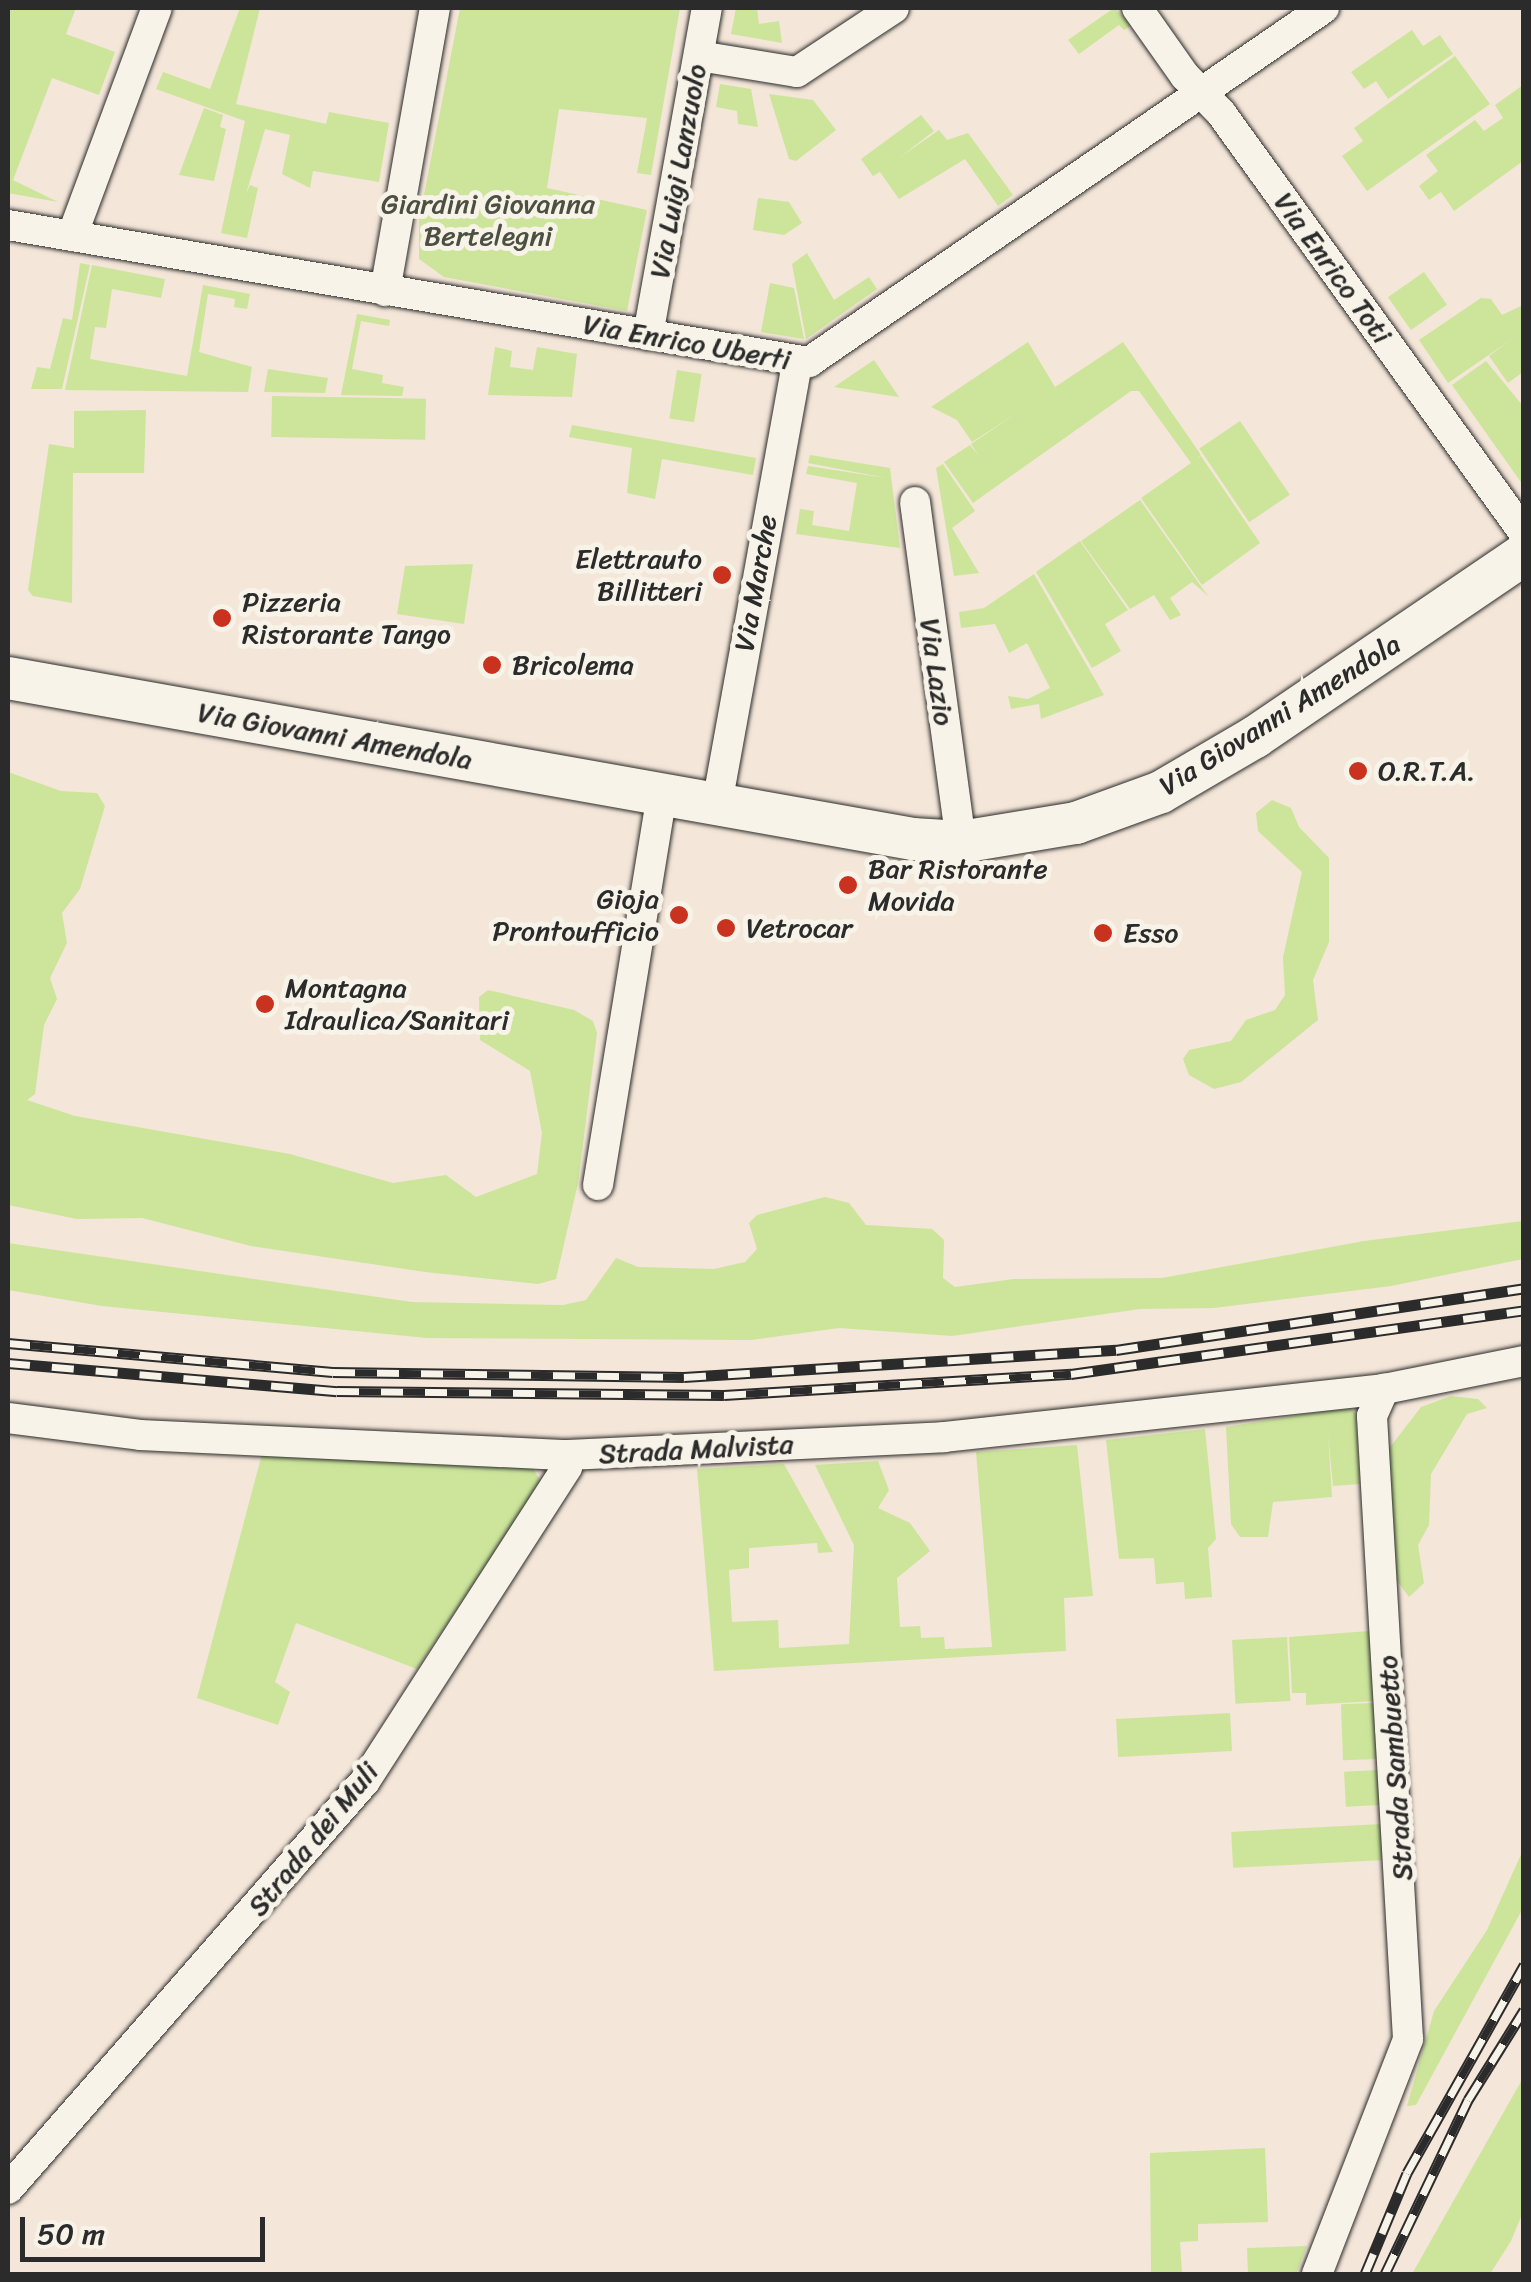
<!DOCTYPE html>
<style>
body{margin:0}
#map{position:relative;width:1531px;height:2282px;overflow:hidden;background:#f4e6d9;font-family:Sriracha,sans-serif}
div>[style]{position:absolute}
.green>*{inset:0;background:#cce59b;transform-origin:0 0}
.roads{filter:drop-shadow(0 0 2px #2b2b2b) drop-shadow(0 0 2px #2b2b2b)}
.street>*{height:30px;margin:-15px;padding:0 15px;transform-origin:15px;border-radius:15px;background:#f7f3e8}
.secondary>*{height:42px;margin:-21px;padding:0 21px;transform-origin:21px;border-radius:21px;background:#f7f3e8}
.rail>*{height:11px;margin-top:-5.5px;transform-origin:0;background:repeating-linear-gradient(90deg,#f7f3e8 0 22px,#2b2b2b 0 44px);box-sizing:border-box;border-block:2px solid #2b2b2b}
.dots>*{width:28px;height:28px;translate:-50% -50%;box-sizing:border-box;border:5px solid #f7f3e8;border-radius:50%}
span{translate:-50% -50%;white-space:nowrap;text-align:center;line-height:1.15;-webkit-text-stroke:10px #f7f3e8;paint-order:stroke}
.street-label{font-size:28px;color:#2b2b2b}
.park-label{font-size:28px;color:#4b5041}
.poi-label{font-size:28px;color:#2b2b2b}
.right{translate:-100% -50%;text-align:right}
.left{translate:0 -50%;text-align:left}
.frame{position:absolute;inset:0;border:10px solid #2b2b2b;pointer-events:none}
.scale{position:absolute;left:20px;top:2217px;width:245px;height:45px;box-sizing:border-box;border:5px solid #2b2b2b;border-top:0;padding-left:12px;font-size:30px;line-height:35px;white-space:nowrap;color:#2b2b2b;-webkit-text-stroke:8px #f7f3e8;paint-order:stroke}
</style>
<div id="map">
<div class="green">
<i style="clip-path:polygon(8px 8px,76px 8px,66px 34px,115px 52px,99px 95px,52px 78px,13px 180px,58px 202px,8px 193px)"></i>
<i style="clip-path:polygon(240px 8px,260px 8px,236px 104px,326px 124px,329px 112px,389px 123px,379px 182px,313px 171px,310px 188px,282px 174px,290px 135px,265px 129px,246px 194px,250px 185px,258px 188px,247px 238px,221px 233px,245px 121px,156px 89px,163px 72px,210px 89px)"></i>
<i style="clip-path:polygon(460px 8px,680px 8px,651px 175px,637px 173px,647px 118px,559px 109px,547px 188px,647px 210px,627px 311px,444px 277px,419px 259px,419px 221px)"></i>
<i style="clip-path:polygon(736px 8px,757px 8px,759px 24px,779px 21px,782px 43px,731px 34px)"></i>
<i style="clip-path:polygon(1114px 8px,1132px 25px,1124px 30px,1119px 25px,1079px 54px,1068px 40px)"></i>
<i style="clip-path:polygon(1412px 30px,1423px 46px,1440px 35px,1453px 54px,1388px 99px,1376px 81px,1364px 89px,1351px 72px)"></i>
<i style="clip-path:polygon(1455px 56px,1490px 104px,1367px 191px,1342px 156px,1363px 141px,1354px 128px)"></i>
<i style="clip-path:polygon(720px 84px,751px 89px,758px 127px,738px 124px,737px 111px,716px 107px)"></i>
<i style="clip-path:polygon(1523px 85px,1523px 161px,1454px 211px,1441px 192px,1429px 200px,1419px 186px,1438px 171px,1426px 155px,1475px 120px,1484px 131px,1503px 118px,1495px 105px)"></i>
<i style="clip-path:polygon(769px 94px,813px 100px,836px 130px,796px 161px,789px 159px)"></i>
<i style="clip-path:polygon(204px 108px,223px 115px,220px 127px,226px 129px,214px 181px,179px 175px)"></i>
<i style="clip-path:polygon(921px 115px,934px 131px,899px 158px,939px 130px,947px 140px,968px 133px,1013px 195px,998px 206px,965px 159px,899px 199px,880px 172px,873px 176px,861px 159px)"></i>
<i style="clip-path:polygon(758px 198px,789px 202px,802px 223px,784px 235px,753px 230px)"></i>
<i style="clip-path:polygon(807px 253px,834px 300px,869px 277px,877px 289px,806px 339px,792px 264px)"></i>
<i style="clip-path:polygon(80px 263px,90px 265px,62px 389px,31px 389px,37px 367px,50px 369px,63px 318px,72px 320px)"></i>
<i style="clip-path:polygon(92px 265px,165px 279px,161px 298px,112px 289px,106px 328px,95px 327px,90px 359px,187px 376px,203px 285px,250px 294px,247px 309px,234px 307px,235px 299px,208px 294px,199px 352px,252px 367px,248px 392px,65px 390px)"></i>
<i style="left:1424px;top:272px;width:40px;height:44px;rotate:55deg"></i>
<i style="clip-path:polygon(770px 283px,794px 288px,804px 339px,761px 332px)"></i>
<i style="clip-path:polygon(1481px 298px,1491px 299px,1502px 315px,1523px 305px,1523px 372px,1508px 383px,1489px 356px,1512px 339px,1448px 383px,1419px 340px)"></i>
<i style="clip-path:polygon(357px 314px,390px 320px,389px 326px,361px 321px,352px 369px,383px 375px,382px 383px,404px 387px,402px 396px,341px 395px)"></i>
<i style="clip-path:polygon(1028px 342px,1055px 387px,1123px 342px,1201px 455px,1196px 459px,1201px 456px,1260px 543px,1202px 585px,1141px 498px,1191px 463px,1139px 391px,1131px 391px,973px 503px,944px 462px,970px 445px,979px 456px,971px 444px,1020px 411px,972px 442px,957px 420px,931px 407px)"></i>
<i style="clip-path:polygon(495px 347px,512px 351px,510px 367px,533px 370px,537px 347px,577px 354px,572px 397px,488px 395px)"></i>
<i style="clip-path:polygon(874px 360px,899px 397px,834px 387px)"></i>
<i style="clip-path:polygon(1486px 361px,1523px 406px,1523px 485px,1452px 385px)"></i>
<i style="clip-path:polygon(268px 369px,328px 378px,325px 393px,264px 392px)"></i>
<i style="left:677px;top:370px;width:25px;height:49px;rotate:9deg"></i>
<i style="left:272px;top:396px;width:154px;height:41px;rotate:1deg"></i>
<i style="clip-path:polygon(146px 410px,144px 473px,73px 473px,72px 603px,33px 596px,28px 590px,49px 444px,74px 448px,74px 411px)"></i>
<i style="left:1240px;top:421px;width:89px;height:49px;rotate:56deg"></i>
<i style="clip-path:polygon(572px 425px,756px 458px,753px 475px,662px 459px,655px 499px,627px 493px,632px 448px,569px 437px)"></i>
<i style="clip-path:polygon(810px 455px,890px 468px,900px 548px,796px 534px,800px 509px,814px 511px,812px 525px,849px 531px,857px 483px,806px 474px,808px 466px,886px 478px,808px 463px)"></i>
<i style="clip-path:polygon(943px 464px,975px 511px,952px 528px,979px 573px,954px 576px,936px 468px)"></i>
<i style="clip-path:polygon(1140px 500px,1208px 596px,1192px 582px,1170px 598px,1181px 615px,1170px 620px,1154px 595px,1130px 609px,1081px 541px)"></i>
<i style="clip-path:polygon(1080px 541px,1128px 610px,1105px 624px,1121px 651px,1092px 668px,1036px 572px)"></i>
<i style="clip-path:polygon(473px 564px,464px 624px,397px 614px,405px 566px)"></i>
<i style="clip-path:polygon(1034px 574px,1104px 695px,1041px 719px,1039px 704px,1011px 709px,1008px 696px,1028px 699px,1050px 688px,1027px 643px,1009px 653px,995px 624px,961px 628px,959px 612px,984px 608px)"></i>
<i style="clip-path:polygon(8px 772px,61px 791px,97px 793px,105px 806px,80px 889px,62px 913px,67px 943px,50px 978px,57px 999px,44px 1025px,35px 1094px,27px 1100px,75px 1116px,290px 1154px,393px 1183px,446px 1175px,476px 1197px,537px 1174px,542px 1133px,530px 1071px,480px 1040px,479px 997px,488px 990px,574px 1010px,593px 1021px,597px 1033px,578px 1183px,556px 1279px,538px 1284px,425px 1272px,251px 1246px,142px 1218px,77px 1219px,8px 1205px)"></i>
<i style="clip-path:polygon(1272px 800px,1291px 808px,1299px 827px,1329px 858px,1329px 942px,1313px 980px,1318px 1020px,1241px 1082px,1214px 1089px,1189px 1075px,1183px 1059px,1189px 1050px,1231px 1041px,1246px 1020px,1275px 1010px,1285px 995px,1283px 957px,1302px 872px,1258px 831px,1256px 813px)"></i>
<i style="clip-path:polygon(825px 1197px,849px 1203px,866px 1225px,932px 1229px,944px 1240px,943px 1278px,955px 1287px,1014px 1279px,1162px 1278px,1364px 1241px,1523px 1221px,1523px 1259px,1391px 1286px,1214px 1308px,1140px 1309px,952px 1336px,839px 1328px,751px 1340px,427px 1338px,102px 1306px,8px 1290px,8px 1243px,412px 1302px,563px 1305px,586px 1300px,616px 1258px,638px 1267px,714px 1269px,745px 1262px,757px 1249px,749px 1223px,757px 1215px)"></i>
<i style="clip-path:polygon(1451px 1396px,1478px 1399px,1487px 1408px,1467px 1414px,1431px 1474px,1429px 1525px,1418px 1545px,1424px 1583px,1409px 1597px,1395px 1578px,1384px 1455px,1421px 1407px)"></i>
<i style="clip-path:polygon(1350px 1407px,1356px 1414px,1360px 1484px,1333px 1486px,1328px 1434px,1332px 1497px,1273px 1502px,1268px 1537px,1240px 1537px,1231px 1524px,1226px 1427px)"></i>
<i style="clip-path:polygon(1205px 1429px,1216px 1539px,1208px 1548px,1212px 1597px,1185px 1599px,1184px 1582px,1156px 1584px,1154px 1558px,1119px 1559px,1106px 1440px)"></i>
<i style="clip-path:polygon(1077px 1445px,1093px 1596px,1064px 1598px,1066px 1651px,714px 1671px,697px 1469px,784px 1464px,833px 1552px,818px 1553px,817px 1543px,749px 1548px,749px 1568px,729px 1570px,732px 1622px,778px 1620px,779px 1648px,849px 1644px,854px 1545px,815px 1465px,878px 1461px,889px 1490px,878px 1508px,910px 1523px,930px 1551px,897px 1578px,900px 1627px,920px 1626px,921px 1638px,944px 1637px,945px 1649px,992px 1647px,976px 1452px)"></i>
<i style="clip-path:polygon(262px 1454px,531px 1465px,541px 1482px,417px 1669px,296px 1623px,275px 1682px,290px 1692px,278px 1725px,197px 1698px)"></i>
<i style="clip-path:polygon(1369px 1631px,1375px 1701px,1306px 1705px,1306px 1693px,1292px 1693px,1289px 1637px)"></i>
<i style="left:1287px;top:1637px;width:64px;height:55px;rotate:87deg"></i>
<i style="left:1375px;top:1703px;width:56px;height:34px;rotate:88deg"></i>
<i style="left:1230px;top:1713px;width:38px;height:114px;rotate:87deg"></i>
<i style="left:1378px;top:1770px;width:35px;height:34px;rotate:87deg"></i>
<i style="left:1382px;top:1824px;width:36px;height:151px;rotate:87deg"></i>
<i style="clip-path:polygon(1523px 1850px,1523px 1908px,1416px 2105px,1407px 2106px,1434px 2011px,1487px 1930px)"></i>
<i style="clip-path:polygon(1523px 2078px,1523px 2212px,1511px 2241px,1490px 2274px,1412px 2274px)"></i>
<i style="clip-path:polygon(1265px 2148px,1268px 2222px,1198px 2224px,1198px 2241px,1180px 2242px,1182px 2274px,1151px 2274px,1150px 2153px)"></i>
<i style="clip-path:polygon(1307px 2246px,1296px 2274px,1248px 2274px,1247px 2248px)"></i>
</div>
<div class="roads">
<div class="street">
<i style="left:1137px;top:8px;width:83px;rotate:54.8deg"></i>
<i style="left:1185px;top:76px;width:52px;rotate:45.8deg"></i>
<i style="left:1221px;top:113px;width:518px;rotate:54.19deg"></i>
<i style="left:699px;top:56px;width:99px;rotate:9.3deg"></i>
<i style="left:797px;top:72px;width:116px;rotate:-33.4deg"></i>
<i style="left:8px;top:225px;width:813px;rotate:9.71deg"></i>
<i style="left:809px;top:362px;width:625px;rotate:-34.5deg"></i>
<i style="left:72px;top:236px;width:243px;rotate:-69.6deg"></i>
<i style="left:385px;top:291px;width:287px;rotate:-80deg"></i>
<i style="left:648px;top:335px;width:332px;rotate:-79.8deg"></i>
<i style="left:915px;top:502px;width:343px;rotate:82.3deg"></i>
<i style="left:717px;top:804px;width:449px;rotate:-79.7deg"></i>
<i style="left:598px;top:1185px;width:396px;rotate:-80.7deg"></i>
<i style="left:8px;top:1418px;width:133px;rotate:7.3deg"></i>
<i style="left:140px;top:1435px;width:428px;rotate:2.7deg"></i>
<i style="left:568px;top:1455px;width:376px;rotate:-2.7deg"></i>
<i style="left:944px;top:1437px;width:443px;rotate:-6.2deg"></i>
<i style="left:8px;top:2189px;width:542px;rotate:-48.81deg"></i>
<i style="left:365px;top:1781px;width:373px;rotate:-57.2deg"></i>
<i style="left:567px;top:1467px;width:12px;rotate:-85deg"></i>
<i style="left:1317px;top:2274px;width:252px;rotate:-68.8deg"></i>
<i style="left:1408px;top:2039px;width:624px;rotate:-93.31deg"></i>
<i style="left:1372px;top:1416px;width:30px;rotate:-66deg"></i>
<i style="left:1384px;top:1389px;width:143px;rotate:-11.3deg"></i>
</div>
<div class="secondary">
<i style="left:8px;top:678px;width:919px;rotate:10.09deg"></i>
<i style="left:913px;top:839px;width:48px;rotate:3.6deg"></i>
<i style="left:961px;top:842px;width:117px;rotate:-9.4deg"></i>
<i style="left:1076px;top:823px;width:90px;rotate:-20deg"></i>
<i style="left:1161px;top:792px;width:109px;rotate:-30.3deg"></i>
<i style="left:1255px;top:737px;width:325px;rotate:-34.2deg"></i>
</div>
</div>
<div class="rail">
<i style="left:8px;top:1343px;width:326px;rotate:5.1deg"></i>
<i style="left:333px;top:1372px;width:351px;rotate:0.8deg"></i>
<i style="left:684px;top:1377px;width:433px;rotate:-3.6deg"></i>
<i style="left:1116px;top:1350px;width:413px;rotate:-8.6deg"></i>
<i style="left:8px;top:1363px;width:330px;rotate:4.9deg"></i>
<i style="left:337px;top:1391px;width:387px;rotate:0.6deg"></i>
<i style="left:724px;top:1395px;width:348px;rotate:-3.5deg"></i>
<i style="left:1071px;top:1374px;width:457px;rotate:-8deg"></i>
<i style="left:1365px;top:2274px;width:109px;rotate:-67.4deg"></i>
<i style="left:1407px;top:2173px;width:239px;rotate:-60.6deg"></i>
<i style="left:1385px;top:2274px;width:193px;rotate:-64.5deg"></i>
<i style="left:1468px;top:2100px;width:106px;rotate:-58.1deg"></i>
</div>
<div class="dots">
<i style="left:722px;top:575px;background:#c8321e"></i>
<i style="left:222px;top:618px;background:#c8321e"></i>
<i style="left:492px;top:665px;background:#c8321e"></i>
<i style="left:1358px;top:771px;background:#c8321e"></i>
<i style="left:848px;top:885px;background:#c8321e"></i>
<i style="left:679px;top:915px;background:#c8321e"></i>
<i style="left:726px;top:928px;background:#c8321e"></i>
<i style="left:1103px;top:933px;background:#c8321e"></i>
<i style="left:265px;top:1004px;background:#c8321e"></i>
</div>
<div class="street-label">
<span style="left:678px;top:171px;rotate:-80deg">Via Luigi Lanzuolo</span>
<span style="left:1333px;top:268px;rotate:54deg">Via Enrico Toti</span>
<span style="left:687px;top:342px;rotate:10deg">Via Enrico Uberti</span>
<span style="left:756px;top:583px;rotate:-80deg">Via Marche</span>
<span style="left:937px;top:672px;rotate:82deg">Via Lazio</span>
<span style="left:1280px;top:715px;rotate:-32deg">Via Giovanni Amendola</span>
<span style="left:335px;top:736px;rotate:10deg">Via Giovanni Amendola</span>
<span style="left:696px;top:1449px;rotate:-3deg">Strada Malvista</span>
<span style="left:1395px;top:1768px;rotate:-94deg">Strada Sambuetto</span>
<span style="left:313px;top:1839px;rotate:-51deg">Strada dei Muli</span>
</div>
<div class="park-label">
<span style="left:488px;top:220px">Giardini Giovanna<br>Bertelegni</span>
</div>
<div class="poi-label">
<span class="right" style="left:702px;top:575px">Elettrauto<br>Billitteri</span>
<span class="left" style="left:242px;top:618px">Pizzeria<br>Ristorante Tango</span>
<span class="left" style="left:512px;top:665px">Bricolema</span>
<span class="left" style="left:1378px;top:771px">O.R.T.A.</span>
<span class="left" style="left:868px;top:885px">Bar Ristorante<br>Movida</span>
<span class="right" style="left:659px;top:915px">Gioja<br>Prontoufficio</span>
<span class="left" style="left:746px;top:928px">Vetrocar</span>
<span class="left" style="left:1123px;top:933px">Esso</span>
<span class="left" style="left:285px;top:1004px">Montagna<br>Idraulica/Sanitari</span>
</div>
<div class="frame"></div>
<div class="scale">50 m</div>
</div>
